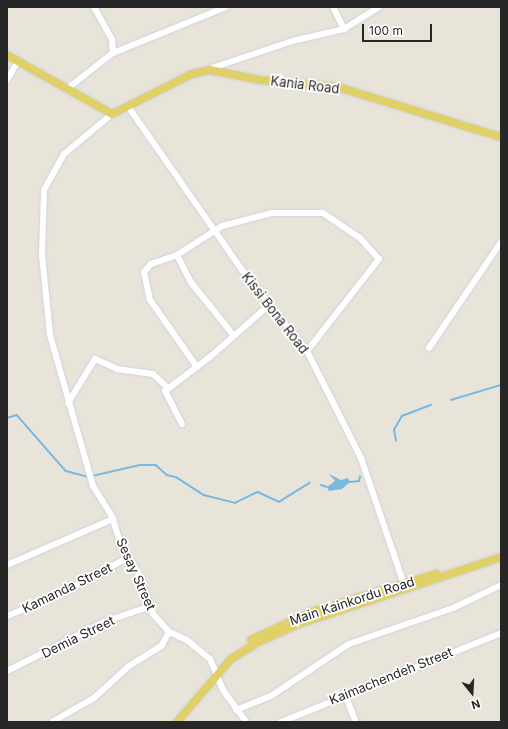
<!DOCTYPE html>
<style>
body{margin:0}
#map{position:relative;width:508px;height:729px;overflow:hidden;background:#e8e4da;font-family:Inter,sans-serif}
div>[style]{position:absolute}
.water>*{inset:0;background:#78b9df}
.stream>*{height:1.5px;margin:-0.75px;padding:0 0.75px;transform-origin:0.75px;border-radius:0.75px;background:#78b9df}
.roads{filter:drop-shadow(0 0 1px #d0d1df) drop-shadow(0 0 1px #d0d1df)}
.minor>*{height:6px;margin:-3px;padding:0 3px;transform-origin:3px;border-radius:3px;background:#fff}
.major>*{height:8px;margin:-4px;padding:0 4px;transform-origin:4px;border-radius:4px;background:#dfd068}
span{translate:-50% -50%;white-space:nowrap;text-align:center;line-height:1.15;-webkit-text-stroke:3.5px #fff;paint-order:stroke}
.street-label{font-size:13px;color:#272727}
.frame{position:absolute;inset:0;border:8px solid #272727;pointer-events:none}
.north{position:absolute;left:452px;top:673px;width:40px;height:40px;-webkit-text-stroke:3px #fff;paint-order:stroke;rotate:162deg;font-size:11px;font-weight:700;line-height:16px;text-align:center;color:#272727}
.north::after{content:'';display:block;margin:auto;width:14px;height:18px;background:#272727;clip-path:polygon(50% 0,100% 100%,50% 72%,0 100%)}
.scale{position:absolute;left:362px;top:24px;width:70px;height:18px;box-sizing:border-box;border:2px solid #272727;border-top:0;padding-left:5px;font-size:12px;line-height:14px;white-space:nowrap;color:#272727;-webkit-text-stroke:3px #fff;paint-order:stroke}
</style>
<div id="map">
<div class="water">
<i style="clip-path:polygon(329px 474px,341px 480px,348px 478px,350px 482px,342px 489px,329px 491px,327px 487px,335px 481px)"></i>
</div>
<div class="stream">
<i style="left:451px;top:400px;width:52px;rotate:-16.7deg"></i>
<i style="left:7px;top:418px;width:10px;rotate:-17deg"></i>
<i style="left:17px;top:415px;width:74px;rotate:48.8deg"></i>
<i style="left:66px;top:471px;width:24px;rotate:15deg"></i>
<i style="left:396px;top:441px;width:11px;rotate:-100deg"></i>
<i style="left:394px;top:430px;width:16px;rotate:-60deg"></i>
<i style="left:402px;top:416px;width:31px;rotate:-21deg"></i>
<i style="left:92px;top:476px;width:49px;rotate:-12.9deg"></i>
<i style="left:140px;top:465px;width:16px"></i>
<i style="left:156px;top:465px;width:15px;rotate:42deg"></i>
<i style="left:167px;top:475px;width:9px;rotate:13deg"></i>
<i style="left:176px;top:477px;width:33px;rotate:33deg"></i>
<i style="left:204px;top:495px;width:32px;rotate:14deg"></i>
<i style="left:235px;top:503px;width:25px;rotate:-26deg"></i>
<i style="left:258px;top:492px;width:23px;rotate:25deg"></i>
<i style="left:279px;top:502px;width:36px;rotate:-32deg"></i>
<i style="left:350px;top:482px;width:9px;rotate:-6deg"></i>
<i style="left:359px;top:481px;width:4px;rotate:-76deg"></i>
<i style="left:321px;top:485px;width:6px;rotate:18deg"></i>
</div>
<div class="roads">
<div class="minor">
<i style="left:94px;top:7px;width:37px;rotate:61deg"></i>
<i style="left:112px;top:39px;width:14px;rotate:86deg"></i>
<i style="left:333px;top:7px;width:25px;rotate:63deg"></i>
<i style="left:206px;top:70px;width:91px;rotate:-18.6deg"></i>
<i style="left:292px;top:41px;width:53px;rotate:-13deg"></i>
<i style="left:344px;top:29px;width:41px;rotate:-32.2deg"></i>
<i style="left:7px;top:80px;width:20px;rotate:-60deg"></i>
<i style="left:68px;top:88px;width:57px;rotate:-37.9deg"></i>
<i style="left:113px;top:53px;width:122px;rotate:-22.2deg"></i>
<i style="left:127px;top:105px;width:201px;rotate:55.1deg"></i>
<i style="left:242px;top:270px;width:104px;rotate:51.3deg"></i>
<i style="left:307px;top:351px;width:120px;rotate:63.2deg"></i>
<i style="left:361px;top:458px;width:133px;rotate:71.2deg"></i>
<i style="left:112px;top:114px;width:62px;rotate:140.2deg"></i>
<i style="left:64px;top:154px;width:41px;rotate:119.1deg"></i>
<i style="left:44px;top:190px;width:65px;rotate:91.8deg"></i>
<i style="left:42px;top:255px;width:80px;rotate:84.3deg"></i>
<i style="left:50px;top:335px;width:157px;rotate:74.1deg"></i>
<i style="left:93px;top:486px;width:36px;rotate:58deg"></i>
<i style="left:112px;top:517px;width:29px;rotate:72deg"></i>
<i style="left:121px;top:545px;width:32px;rotate:58deg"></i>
<i style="left:138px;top:572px;width:45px;rotate:70.3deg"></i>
<i style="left:153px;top:614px;width:24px;rotate:48deg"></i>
<i style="left:169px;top:632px;width:20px;rotate:24deg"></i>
<i style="left:187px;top:640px;width:30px;rotate:40deg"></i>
<i style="left:210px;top:659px;width:34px;rotate:67deg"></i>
<i style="left:223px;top:690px;width:39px;rotate:54deg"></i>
<i style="left:177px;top:255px;width:29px;rotate:63deg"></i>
<i style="left:190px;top:281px;width:70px;rotate:51.3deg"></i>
<i style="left:429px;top:348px;width:128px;rotate:-55.8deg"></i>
<i style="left:197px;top:367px;width:82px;rotate:-125deg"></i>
<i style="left:150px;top:300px;width:29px;rotate:-102deg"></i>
<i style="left:144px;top:272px;width:11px;rotate:-49deg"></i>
<i style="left:151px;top:264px;width:28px;rotate:-19deg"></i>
<i style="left:177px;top:255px;width:54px;rotate:-32.8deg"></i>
<i style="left:222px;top:226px;width:52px;rotate:-14.6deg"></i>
<i style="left:272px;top:213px;width:51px"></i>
<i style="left:323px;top:213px;width:45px;rotate:34deg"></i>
<i style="left:360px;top:238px;width:28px;rotate:48deg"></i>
<i style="left:379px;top:259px;width:117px;rotate:128deg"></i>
<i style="left:68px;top:403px;width:52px;rotate:-58.5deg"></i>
<i style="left:95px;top:359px;width:24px;rotate:24deg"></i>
<i style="left:117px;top:369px;width:36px;rotate:8deg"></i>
<i style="left:153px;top:374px;width:21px;rotate:43deg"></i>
<i style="left:182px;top:424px;width:37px;rotate:-117deg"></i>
<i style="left:165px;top:391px;width:58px;rotate:-37.3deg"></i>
<i style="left:211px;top:356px;width:77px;rotate:-41.3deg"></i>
<i style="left:7px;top:565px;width:116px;rotate:-23.5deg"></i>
<i style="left:7px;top:616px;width:61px;rotate:-22.3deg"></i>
<i style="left:63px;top:593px;width:73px;rotate:-28.7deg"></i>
<i style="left:7px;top:671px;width:109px;rotate:-26.8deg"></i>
<i style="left:104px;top:622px;width:50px;rotate:-18.8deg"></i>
<i style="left:345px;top:694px;width:30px;rotate:69deg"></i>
<i style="left:236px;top:710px;width:38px;rotate:-22deg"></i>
<i style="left:271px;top:696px;width:94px;rotate:-33.7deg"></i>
<i style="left:349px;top:644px;width:110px;rotate:-19.1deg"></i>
<i style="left:453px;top:608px;width:53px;rotate:-25.6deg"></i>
<i style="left:52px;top:722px;width:48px;rotate:-29.7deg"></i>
<i style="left:94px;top:698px;width:47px;rotate:-42.4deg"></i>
<i style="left:129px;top:666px;width:39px;rotate:-32deg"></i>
<i style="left:162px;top:645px;width:15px;rotate:-62deg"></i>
<i style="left:281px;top:722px;width:237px;rotate:-22deg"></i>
</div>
<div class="major">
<i style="left:7px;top:55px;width:120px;rotate:29.3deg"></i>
<i style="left:112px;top:114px;width:89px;rotate:-26.6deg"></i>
<i style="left:192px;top:74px;width:18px;rotate:-13deg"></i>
<i style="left:210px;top:70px;width:51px;rotate:11.3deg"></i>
<i style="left:260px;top:80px;width:78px;rotate:5.1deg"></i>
<i style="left:338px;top:87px;width:170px;rotate:17.1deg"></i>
<i style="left:251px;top:640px;width:66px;rotate:-25deg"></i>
<i style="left:311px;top:612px;width:131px;rotate:-16.9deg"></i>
<i style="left:177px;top:722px;width:83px;rotate:-49.4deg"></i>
<i style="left:231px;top:659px;width:32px;rotate:-32deg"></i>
<i style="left:258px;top:642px;width:45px;rotate:-23.7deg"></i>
<i style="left:299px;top:624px;width:213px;rotate:-18.3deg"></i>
</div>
</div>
<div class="street-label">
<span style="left:305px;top:85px;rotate:7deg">Kania Road</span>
<span style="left:275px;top:313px;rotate:52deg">Kissi Bona Road</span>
<span style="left:136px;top:574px;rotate:66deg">Sesay Street</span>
<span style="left:67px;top:588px;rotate:-26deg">Kamanda Street</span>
<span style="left:352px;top:601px;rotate:-18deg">Main Kainkordu Road</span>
<span style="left:78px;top:637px;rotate:-26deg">Demia Street</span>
<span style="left:391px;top:676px;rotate:-22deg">Kaimachendeh Street</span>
</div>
<div class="frame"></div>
<div class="north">N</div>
<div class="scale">100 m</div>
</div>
